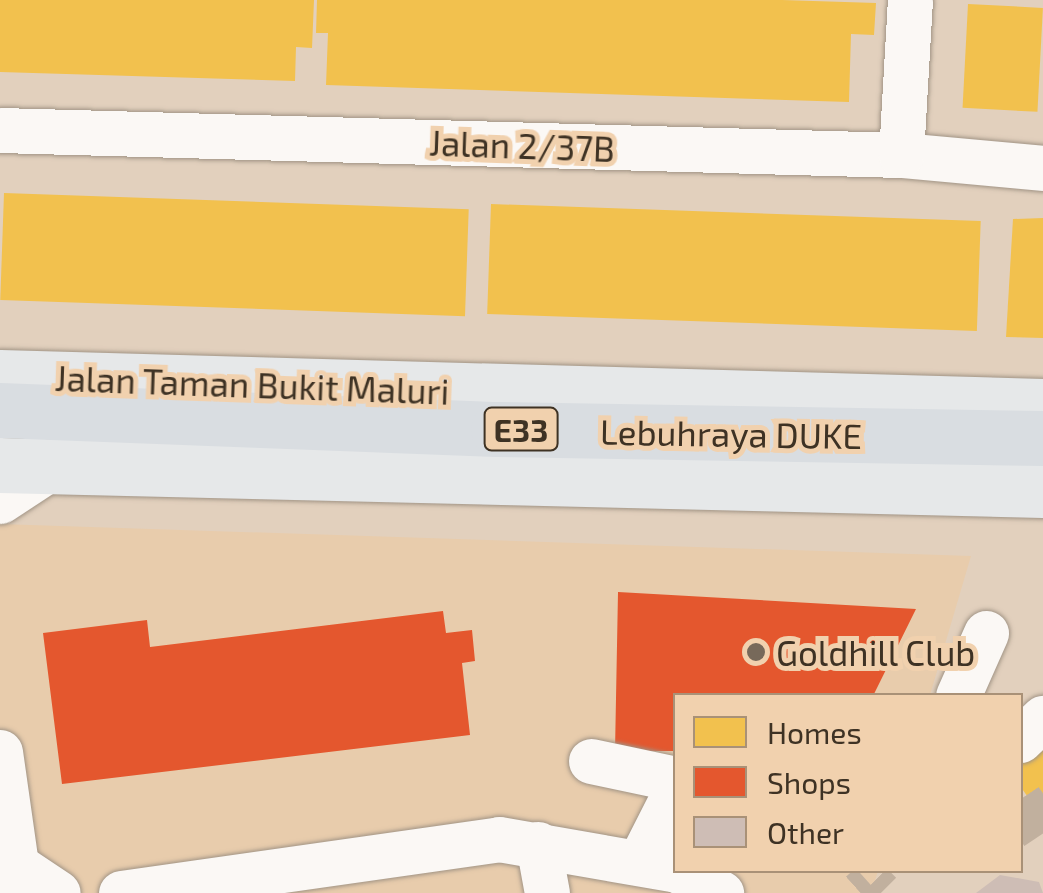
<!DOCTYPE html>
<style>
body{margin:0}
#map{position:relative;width:1043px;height:893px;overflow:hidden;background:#e2d0bd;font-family:"Exo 2",sans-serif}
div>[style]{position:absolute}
.built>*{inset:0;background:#e8ccac}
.homes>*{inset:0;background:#f2c14e;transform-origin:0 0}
.shops>*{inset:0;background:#e4572e}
.building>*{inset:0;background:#cebdb5}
.minor-tunnel>*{height:45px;margin-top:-22.5px;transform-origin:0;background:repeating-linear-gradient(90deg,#c1b09e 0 45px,transparent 0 67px)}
.roads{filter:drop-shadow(0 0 2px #a19485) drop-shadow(0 0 2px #a19485)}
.minor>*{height:45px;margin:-22.5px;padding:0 22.5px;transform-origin:22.5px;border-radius:22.5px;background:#fbf8f5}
.major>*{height:55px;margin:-27.5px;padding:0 27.5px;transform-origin:27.5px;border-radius:27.5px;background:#e6e8e9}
.highway>*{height:55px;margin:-27.5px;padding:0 27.5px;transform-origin:27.5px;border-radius:27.5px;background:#d9dde1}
.dots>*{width:28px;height:28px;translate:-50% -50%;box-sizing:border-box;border:5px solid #f1d1ae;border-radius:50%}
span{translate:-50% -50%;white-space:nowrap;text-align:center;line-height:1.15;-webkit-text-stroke:10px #f1d1ae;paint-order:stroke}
.shield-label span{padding:2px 8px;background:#f1d1ae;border:2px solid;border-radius:8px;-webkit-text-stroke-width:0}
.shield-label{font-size:32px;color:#3e3224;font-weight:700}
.street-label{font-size:35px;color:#3e3224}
.poi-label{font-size:35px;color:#3e3224}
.left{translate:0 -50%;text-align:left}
.legend{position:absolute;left:673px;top:693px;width:350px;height:180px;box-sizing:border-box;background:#f1d1ae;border:2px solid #a99177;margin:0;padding:12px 18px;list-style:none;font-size:30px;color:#3e3224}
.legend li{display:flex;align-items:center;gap:20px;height:50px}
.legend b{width:50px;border:2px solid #a99177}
</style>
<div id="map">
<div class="built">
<i style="clip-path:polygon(0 524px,971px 556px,930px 695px,676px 696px,676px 870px,878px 871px,871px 893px,0 893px)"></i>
</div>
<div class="homes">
<i style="clip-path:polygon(0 0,314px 0,312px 48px,296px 47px,295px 81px,0 72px)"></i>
<i style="clip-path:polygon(317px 0,782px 0,876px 3px,874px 35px,851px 34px,849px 102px,326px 85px,328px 33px,316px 33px)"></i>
<i style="left:968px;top:4px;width:75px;height:104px;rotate:3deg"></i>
<i style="left:4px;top:193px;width:465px;height:107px;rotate:2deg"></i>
<i style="left:491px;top:204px;width:490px;height:110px;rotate:2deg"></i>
<i style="clip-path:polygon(1043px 218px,1043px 338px,1006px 337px,1013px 219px)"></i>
<i style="clip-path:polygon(1043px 721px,1043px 818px,1020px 786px,1020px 743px)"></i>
</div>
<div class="shops">
<i style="clip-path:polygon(618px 592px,916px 609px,873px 696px,676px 696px,676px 751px,615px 751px)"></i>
<i style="clip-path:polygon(443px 611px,446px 633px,472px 630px,475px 661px,462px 663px,470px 735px,62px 784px,43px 633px,147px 620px,150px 647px)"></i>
</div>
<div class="building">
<i style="clip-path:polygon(1000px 875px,1039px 882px,1043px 893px,976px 893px)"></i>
</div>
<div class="minor-tunnel">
<i style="left:1020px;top:799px;width:41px;rotate:55.9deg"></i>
<i style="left:861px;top:893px;width:13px;rotate:-42deg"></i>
<i style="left:871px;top:884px;width:13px;rotate:45deg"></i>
</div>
<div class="roads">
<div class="minor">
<i style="left:0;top:130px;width:901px;rotate:1.59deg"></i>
<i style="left:901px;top:155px;width:143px;rotate:5.2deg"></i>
<i style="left:901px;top:155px;width:155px;rotate:-86.7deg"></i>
<i style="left:0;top:501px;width:66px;rotate:-33.2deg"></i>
<i style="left:958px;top:696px;width:69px;rotate:-66deg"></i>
<i style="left:1020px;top:740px;width:32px;rotate:-44deg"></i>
<i style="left:0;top:752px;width:142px;rotate:81.9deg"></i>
<i style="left:591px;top:761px;width:87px;rotate:12deg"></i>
<i style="left:538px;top:844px;width:50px;rotate:79.6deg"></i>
<i style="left:640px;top:861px;width:80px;rotate:-63.1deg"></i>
<i style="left:16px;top:865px;width:50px;rotate:33.7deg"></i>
<i style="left:677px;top:870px;width:50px;rotate:27.6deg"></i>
<i style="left:121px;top:893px;width:382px;rotate:-8.1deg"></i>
<i style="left:499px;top:839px;width:180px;rotate:9.9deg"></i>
</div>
<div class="major">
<i style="left:0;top:377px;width:1043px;rotate:1.59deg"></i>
<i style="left:0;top:465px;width:1043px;rotate:1.37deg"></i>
</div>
<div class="highway">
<i style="left:0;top:410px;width:498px;rotate:2.2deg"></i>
<i style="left:498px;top:429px;width:545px;rotate:0.95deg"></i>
</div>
</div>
<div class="dots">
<i style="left:756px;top:652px;background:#77695a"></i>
</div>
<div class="shield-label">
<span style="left:521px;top:429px">E33</span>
</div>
<div class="street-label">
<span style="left:522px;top:145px;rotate:2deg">Jalan 2/37B</span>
<span style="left:252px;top:384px;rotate:2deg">Jalan Taman Bukit Maluri</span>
<span style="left:731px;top:433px;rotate:1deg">Lebuhraya DUKE</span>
</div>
<div class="poi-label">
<span class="left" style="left:776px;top:652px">Goldhill Club</span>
</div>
<ul class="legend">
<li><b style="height:28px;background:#f2c14e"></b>Homes</li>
<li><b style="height:28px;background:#e4572e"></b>Shops</li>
<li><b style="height:28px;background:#cebdb5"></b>Other</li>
</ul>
</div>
